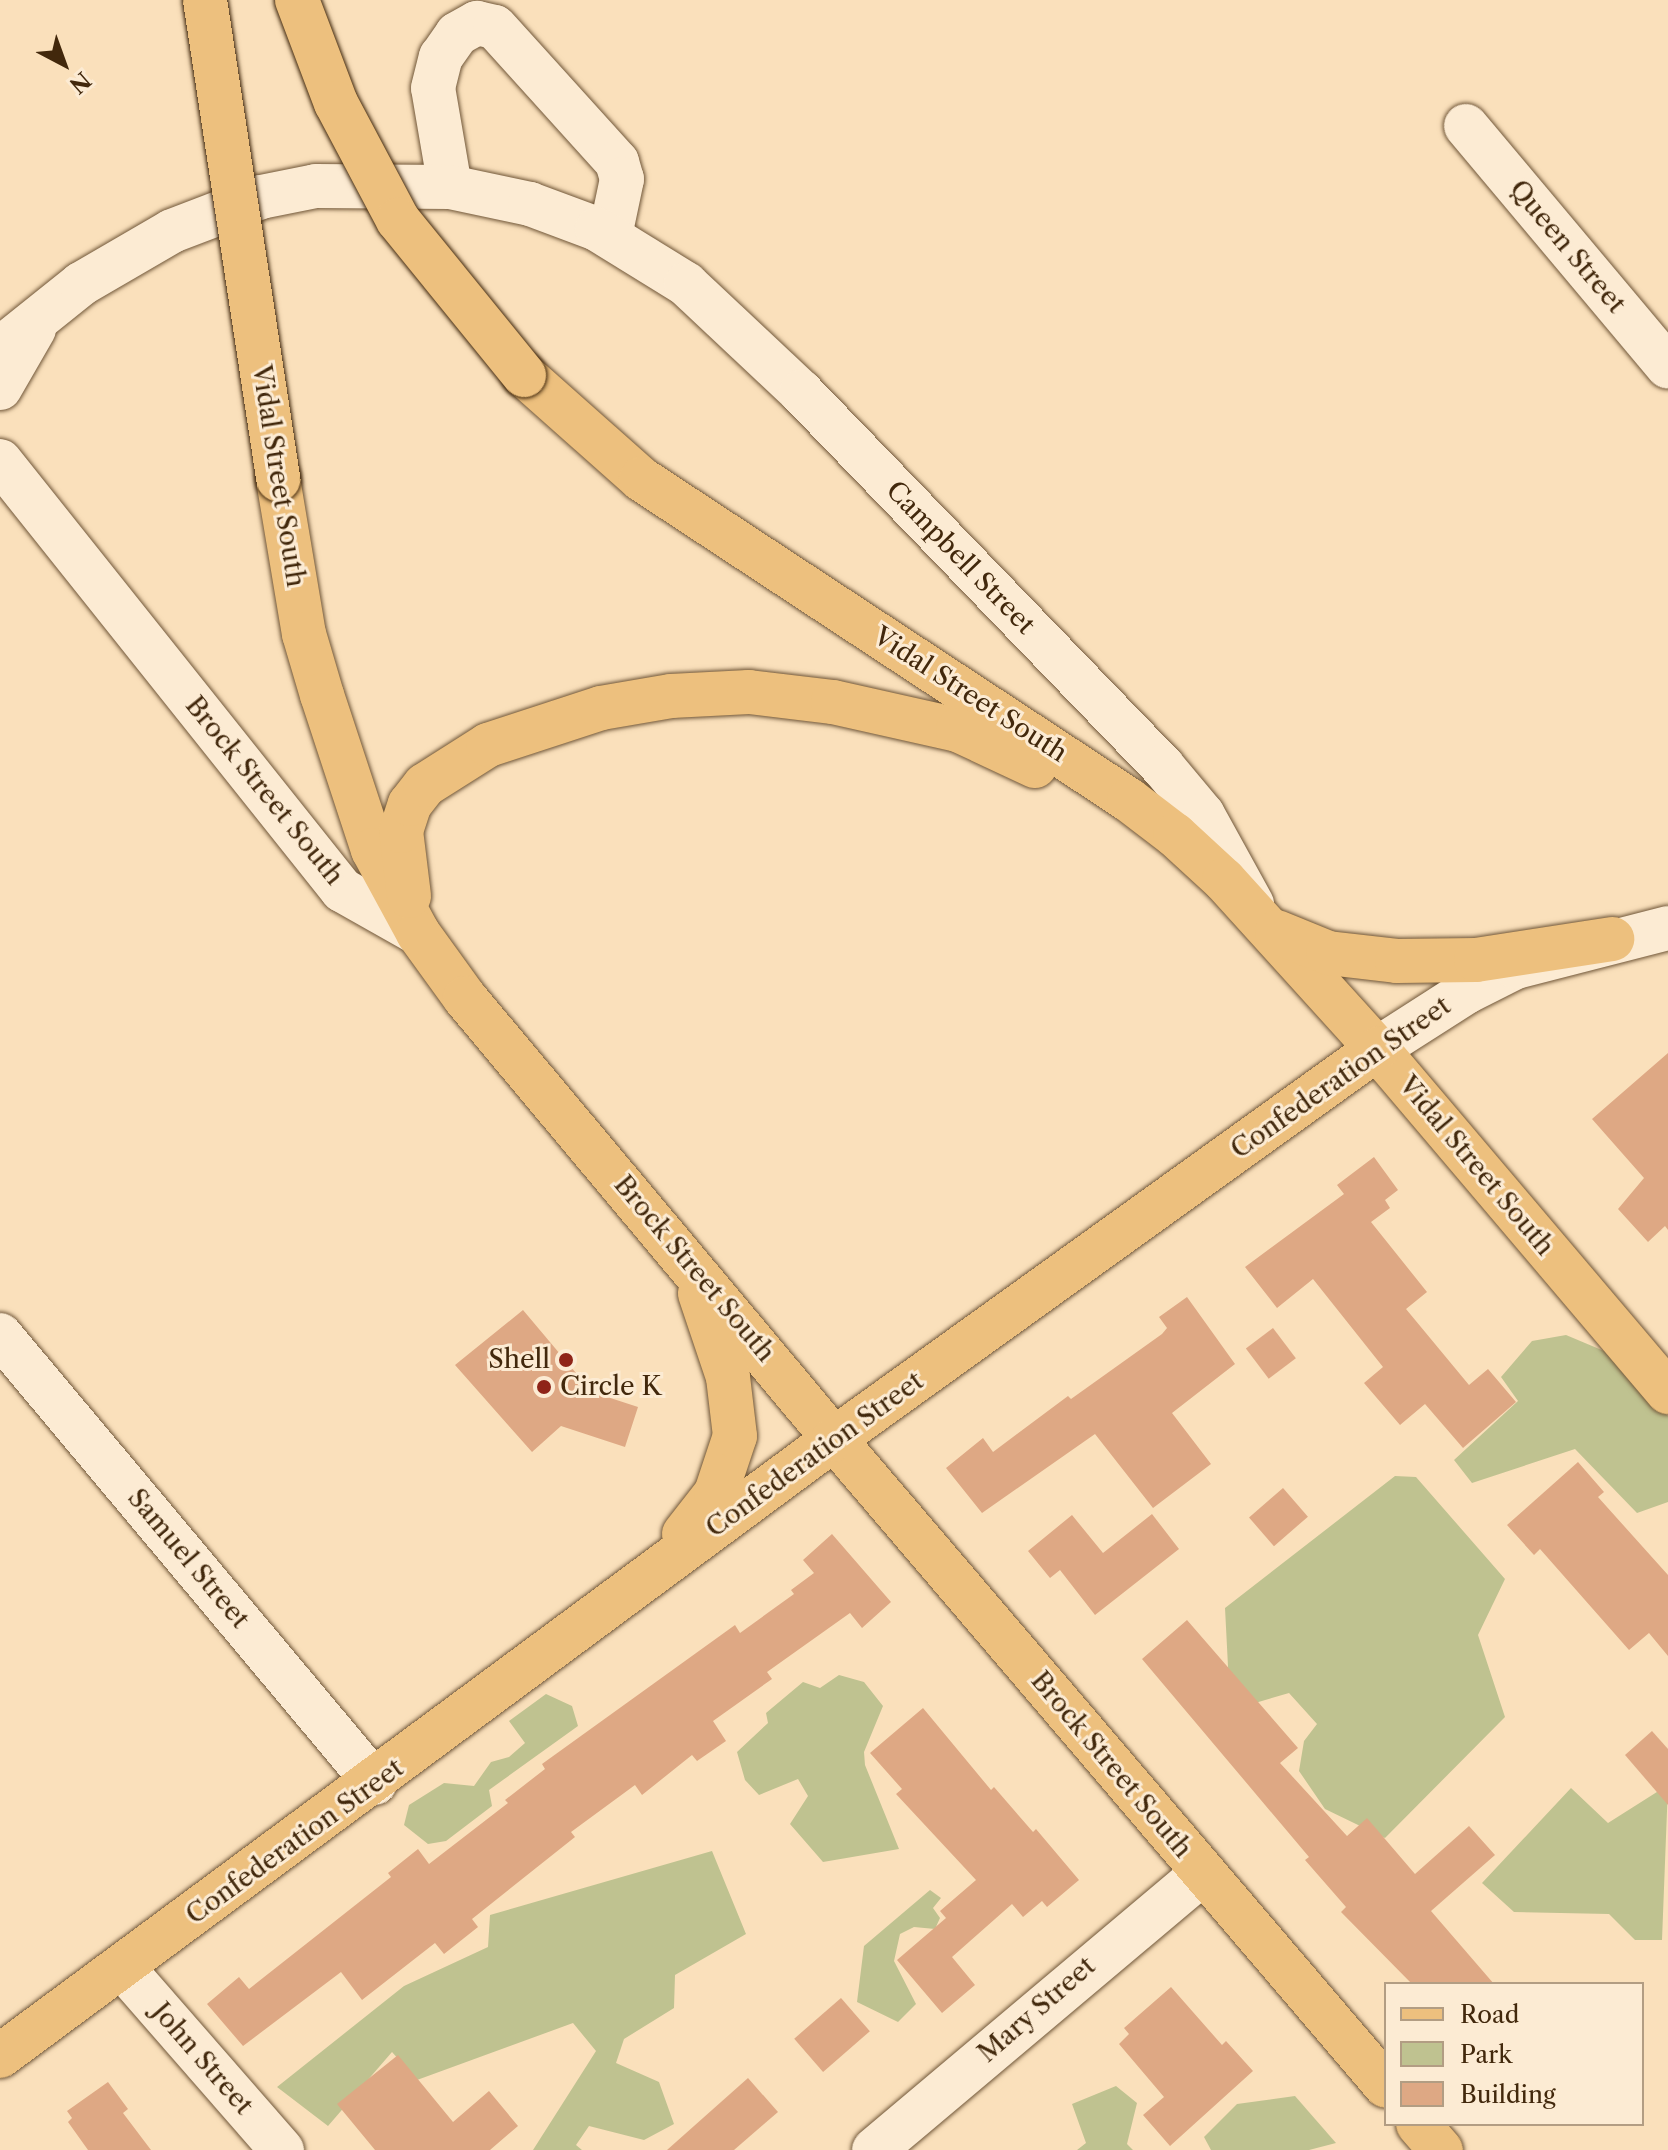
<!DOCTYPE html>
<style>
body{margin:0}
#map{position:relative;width:1668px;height:2150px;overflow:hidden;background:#fae0bb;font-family:"Libre Caslon Text",serif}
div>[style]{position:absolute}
.green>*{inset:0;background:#bfc290}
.building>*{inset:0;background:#dea884;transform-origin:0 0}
.roads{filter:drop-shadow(0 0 2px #705638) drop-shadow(0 0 2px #705638)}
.minor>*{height:44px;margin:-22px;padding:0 22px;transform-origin:22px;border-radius:22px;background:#fcebd3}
.major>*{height:44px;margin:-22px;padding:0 22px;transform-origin:22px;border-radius:22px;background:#edc07e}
.bridges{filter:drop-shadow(0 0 2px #42280c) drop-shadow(0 0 2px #42280c)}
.major-bridge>*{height:44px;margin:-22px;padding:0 22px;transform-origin:22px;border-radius:22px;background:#edc07e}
.dots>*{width:22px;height:22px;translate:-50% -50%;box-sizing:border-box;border:4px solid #fcebd3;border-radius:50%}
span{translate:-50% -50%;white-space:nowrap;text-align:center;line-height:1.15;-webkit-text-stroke:6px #fcebd3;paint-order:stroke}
.street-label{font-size:26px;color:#42280c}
.poi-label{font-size:26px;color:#42280c}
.right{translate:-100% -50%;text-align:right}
.left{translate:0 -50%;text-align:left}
.legend{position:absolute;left:1384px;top:1982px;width:260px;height:144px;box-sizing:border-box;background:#fcebd3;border:2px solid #b29d83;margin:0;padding:10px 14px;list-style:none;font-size:24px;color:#42280c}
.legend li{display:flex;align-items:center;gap:16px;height:40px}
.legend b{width:40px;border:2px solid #b29d83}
.north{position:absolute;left:24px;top:24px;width:80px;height:80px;-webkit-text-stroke:6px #fcebd3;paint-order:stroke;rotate:139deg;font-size:22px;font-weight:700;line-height:32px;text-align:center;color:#42280c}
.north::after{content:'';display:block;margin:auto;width:28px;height:36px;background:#42280c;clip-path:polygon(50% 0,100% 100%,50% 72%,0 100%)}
</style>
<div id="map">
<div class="green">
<i style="clip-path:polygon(1566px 1335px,1604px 1351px,1668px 1416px,1668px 1502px,1637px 1513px,1575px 1449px,1472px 1483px,1454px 1460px,1518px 1401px,1501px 1377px,1532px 1341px)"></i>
<i style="clip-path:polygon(1395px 1476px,1416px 1477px,1505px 1579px,1478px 1635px,1505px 1717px,1385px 1838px,1325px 1809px,1299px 1771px,1304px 1741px,1317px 1724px,1289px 1693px,1245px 1706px,1229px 1686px,1225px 1608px)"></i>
<i style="clip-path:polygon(839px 1675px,864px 1682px,883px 1706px,864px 1752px,865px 1765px,899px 1849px,823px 1862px,790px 1824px,808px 1796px,798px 1779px,759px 1795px,745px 1780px,737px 1752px,768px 1723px,766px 1713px,803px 1682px,820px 1688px)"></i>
<i style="clip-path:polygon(546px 1694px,572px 1706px,578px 1726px,489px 1790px,492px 1806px,446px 1841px,428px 1844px,404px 1825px,409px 1805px,444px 1783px,474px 1786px,491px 1762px,509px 1757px,525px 1743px,509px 1721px)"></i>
<i style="clip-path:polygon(1668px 1785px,1662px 1940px,1635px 1940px,1609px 1914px,1514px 1912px,1482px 1883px,1571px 1788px,1608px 1823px)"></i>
<i style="clip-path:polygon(712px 1851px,746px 1934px,675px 1975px,674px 2008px,624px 2039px,616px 2063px,659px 2082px,674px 2124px,644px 2140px,589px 2126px,576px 2145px,582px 2150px,533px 2150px,596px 2051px,573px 2023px,417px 2080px,392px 2052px,328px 2126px,277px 2087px,404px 1986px,488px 1947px,490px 1915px)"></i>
<i style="clip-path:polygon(930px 1890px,941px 1898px,933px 1908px,940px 1918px,935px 1929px,914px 1927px,900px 1934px,894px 1961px,916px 2004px,898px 2022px,857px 2002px,864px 1946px)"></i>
<i style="clip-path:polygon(1116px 2086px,1137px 2103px,1127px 2144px,1133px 2150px,1077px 2150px,1086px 2143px,1072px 2104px)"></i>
<i style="clip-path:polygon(1295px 2096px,1336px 2143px,1309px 2150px,1211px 2150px,1204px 2137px,1237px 2104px)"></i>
</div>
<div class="building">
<i style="clip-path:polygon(1668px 1053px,1668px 1230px,1665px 1226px,1648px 1242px,1618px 1209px,1644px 1178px,1592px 1119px)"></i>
<i style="clip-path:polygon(1374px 1157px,1398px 1190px,1385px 1200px,1390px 1208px,1371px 1222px,1427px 1292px,1406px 1309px,1469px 1385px,1488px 1369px,1516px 1402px,1463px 1448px,1425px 1404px,1400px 1425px,1364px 1383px,1383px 1367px,1313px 1279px,1277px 1308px,1245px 1267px,1344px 1194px,1337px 1185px)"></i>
<i style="clip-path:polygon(1187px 1297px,1235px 1364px,1172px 1413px,1211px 1464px,1153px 1508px,1095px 1434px,982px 1513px,946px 1468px,983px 1438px,993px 1452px,1068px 1396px,1071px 1399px,1162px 1334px,1167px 1328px,1159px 1317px)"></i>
<i style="clip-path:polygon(523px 1310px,592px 1392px,638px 1407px,625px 1447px,561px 1426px,532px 1452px,455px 1365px)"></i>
<i style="left:1273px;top:1328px;width:38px;height:34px;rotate:53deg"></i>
<i style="clip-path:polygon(1578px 1462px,1604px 1492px,1598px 1497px,1668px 1575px,1668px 1656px,1649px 1633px,1629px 1650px,1540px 1549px,1534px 1555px,1507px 1525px)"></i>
<i style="left:1283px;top:1488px;width:38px;height:45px;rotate:49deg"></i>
<i style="clip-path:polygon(1152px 1514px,1179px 1549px,1095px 1615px,1060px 1570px,1050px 1578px,1028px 1551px,1072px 1515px,1103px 1553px)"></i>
<i style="clip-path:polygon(832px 1534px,891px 1602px,862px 1628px,850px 1613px,767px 1672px,772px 1679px,713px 1721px,726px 1741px,697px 1761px,692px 1755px,642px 1795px,635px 1785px,571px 1832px,575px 1837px,472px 1919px,478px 1927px,444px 1954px,435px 1943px,362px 2000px,341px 1972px,243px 2046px,207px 2004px,239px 1977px,249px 1989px,391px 1877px,388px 1873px,418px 1849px,429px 1864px,508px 1803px,505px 1800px,545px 1769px,542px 1764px,735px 1625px,740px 1633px,794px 1594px,791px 1590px,814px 1573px,803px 1560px)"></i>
<i style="clip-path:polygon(1187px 1620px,1298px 1748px,1280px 1763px,1347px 1836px,1367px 1818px,1415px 1874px,1469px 1826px,1495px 1855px,1431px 1911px,1494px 1984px,1412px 1984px,1341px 1912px,1346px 1907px,1305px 1860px,1309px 1857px,1142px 1659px)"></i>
<i style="clip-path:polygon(923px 1708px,991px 1790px,994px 1787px,1033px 1832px,1036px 1829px,1079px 1880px,1047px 1907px,1042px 1901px,1023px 1917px,1012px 1904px,952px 1957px,975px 1985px,942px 2013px,897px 1960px,946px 1918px,940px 1911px,976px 1880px,896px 1794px,902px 1789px,870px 1753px)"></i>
<i style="clip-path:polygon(1652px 1731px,1668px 1749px,1668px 1805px,1625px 1755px)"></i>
<i style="clip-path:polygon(1171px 1987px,1222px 2045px,1226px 2041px,1253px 2071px,1170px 2146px,1143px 2115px,1164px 2097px,1119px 2044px,1129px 2034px,1124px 2028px)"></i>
<i style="left:841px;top:1998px;width:44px;height:62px;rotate:49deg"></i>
<i style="clip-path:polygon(398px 2055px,453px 2122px,489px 2091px,518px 2126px,490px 2150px,375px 2150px,337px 2104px)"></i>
<i style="clip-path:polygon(748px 2078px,778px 2112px,734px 2150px,667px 2150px)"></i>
<i style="clip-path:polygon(108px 2082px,128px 2109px,123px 2113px,151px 2150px,88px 2150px,68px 2122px,72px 2118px,67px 2111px)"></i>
</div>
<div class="roads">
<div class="minor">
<i style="left:1466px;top:126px;width:314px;rotate:50deg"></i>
<i style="left:450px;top:187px;width:100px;rotate:-99.7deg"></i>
<i style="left:433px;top:88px;width:32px;rotate:-76deg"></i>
<i style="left:441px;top:57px;width:28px;rotate:-55deg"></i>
<i style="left:457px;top:34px;width:23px;rotate:-29deg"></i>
<i style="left:477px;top:23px;width:18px;rotate:13deg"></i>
<i style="left:495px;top:27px;width:182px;rotate:47.9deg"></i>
<i style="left:617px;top:162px;width:18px;rotate:74deg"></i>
<i style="left:622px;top:179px;width:58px;rotate:101.9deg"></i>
<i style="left:0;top:349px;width:104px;rotate:-38.7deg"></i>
<i style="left:81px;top:284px;width:105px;rotate:-30.2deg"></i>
<i style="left:172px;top:231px;width:95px;rotate:-20.9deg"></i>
<i style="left:261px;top:197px;width:56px;rotate:-11.3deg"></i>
<i style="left:316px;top:186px;width:134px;rotate:0.4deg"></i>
<i style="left:450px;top:187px;width:82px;rotate:12deg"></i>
<i style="left:530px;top:204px;width:72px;rotate:20.5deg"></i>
<i style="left:597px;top:229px;width:105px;rotate:31.7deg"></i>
<i style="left:686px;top:284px;width:158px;rotate:43.2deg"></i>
<i style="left:801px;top:392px;width:521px;rotate:46.01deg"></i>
<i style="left:1163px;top:767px;width:62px;rotate:50.2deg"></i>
<i style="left:1203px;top:815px;width:102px;rotate:61.2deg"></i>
<i style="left:0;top:388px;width:68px;rotate:-60deg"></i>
<i style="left:0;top:461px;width:549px;rotate:51.44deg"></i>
<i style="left:342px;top:890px;width:87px;rotate:29.5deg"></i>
<i style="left:1377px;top:1049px;width:106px;rotate:-32.6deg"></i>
<i style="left:1466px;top:992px;width:56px;rotate:-26.6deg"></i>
<i style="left:1516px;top:967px;width:157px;rotate:-14.4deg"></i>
<i style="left:0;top:1335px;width:584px;rotate:50.07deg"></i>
<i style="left:123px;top:1968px;width:242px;rotate:48.9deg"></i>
<i style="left:874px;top:2150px;width:430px;rotate:-40.1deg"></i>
</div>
<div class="major">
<i style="left:524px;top:375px;width:157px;rotate:41.6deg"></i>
<i style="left:641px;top:479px;width:584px;rotate:33.34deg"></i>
<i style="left:1129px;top:800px;width:58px;rotate:37.3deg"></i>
<i style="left:1175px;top:835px;width:67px;rotate:42.6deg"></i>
<i style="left:1224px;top:880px;width:228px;rotate:47.8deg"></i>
<i style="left:1377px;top:1049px;width:450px;rotate:49.7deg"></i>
<i style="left:278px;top:479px;width:157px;rotate:80.5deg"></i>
<i style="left:304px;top:634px;width:64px;rotate:73.6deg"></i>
<i style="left:322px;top:695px;width:163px;rotate:71.8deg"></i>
<i style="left:373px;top:850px;width:94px;rotate:61.5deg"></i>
<i style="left:418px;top:933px;width:80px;rotate:54.1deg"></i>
<i style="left:465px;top:998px;width:575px;rotate:50.08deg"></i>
<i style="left:834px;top:1439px;width:850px;rotate:49.53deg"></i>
<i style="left:409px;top:896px;width:65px;rotate:-97deg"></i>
<i style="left:401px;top:831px;width:28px;rotate:-72deg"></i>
<i style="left:410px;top:804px;width:24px;rotate:-52deg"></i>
<i style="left:425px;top:785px;width:75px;rotate:-32.4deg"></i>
<i style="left:488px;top:745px;width:119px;rotate:-18.1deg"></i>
<i style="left:601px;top:708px;width:71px;rotate:-9.7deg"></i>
<i style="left:671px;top:696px;width:78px;rotate:-2.9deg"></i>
<i style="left:749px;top:692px;width:85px;rotate:6.8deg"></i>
<i style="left:833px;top:702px;width:128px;rotate:12.6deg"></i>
<i style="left:958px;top:730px;width:85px;rotate:25.1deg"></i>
<i style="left:1277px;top:932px;width:55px;rotate:22.4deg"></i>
<i style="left:1328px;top:953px;width:69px;rotate:6.6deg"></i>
<i style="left:1397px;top:961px;width:79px;rotate:-0.7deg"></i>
<i style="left:1476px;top:960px;width:138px;rotate:-8.8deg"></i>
<i style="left:684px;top:1534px;width:52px;rotate:-52deg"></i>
<i style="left:716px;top:1493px;width:60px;rotate:-71.6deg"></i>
<i style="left:735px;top:1436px;width:59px;rotate:-96.8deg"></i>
<i style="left:728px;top:1377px;width:88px;rotate:-108.6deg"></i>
<i style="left:0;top:2056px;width:1037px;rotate:-36.49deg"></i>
<i style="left:834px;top:1439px;width:669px;rotate:-35.69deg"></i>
<i style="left:1418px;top:2124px;width:35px;rotate:49deg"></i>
</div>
</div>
<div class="bridges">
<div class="major-bridge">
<i style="left:205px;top:0;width:485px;rotate:81.3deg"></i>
<i style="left:297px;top:0;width:110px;rotate:69.3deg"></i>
<i style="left:336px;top:103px;width:132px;rotate:62.1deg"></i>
<i style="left:398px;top:220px;width:200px;rotate:50.9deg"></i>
</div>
</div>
<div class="dots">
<i style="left:566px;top:1360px;background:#8f2418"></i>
<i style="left:544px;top:1387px;background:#8f2418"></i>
</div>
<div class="street-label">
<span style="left:1567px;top:247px;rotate:50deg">Queen Street</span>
<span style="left:278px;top:476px;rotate:81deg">Vidal Street South</span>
<span style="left:960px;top:558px;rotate:46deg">Campbell Street</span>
<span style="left:970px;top:695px;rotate:33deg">Vidal Street South</span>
<span style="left:264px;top:791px;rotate:51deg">Brock Street South</span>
<span style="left:1341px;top:1078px;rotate:-35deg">Confederation Street</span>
<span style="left:1476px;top:1166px;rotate:50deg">Vidal Street South</span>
<span style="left:694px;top:1269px;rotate:50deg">Brock Street South</span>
<span style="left:815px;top:1455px;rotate:-36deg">Confederation Street</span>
<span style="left:188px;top:1559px;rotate:50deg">Samuel Street</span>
<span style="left:1111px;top:1765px;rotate:50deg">Brock Street South</span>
<span style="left:295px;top:1842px;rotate:-36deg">Confederation Street</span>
<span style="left:1037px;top:2010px;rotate:-41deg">Mary Street</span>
<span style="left:202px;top:2059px;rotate:49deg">John Street</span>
</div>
<div class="poi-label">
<span class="right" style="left:550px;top:1360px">Shell</span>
<span class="left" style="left:560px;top:1387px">Circle K</span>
</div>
<ul class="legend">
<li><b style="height:10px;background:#edc07e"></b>Road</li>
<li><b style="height:22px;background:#bfc290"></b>Park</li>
<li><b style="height:22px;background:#dea884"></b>Building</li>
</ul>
<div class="north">N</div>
</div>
